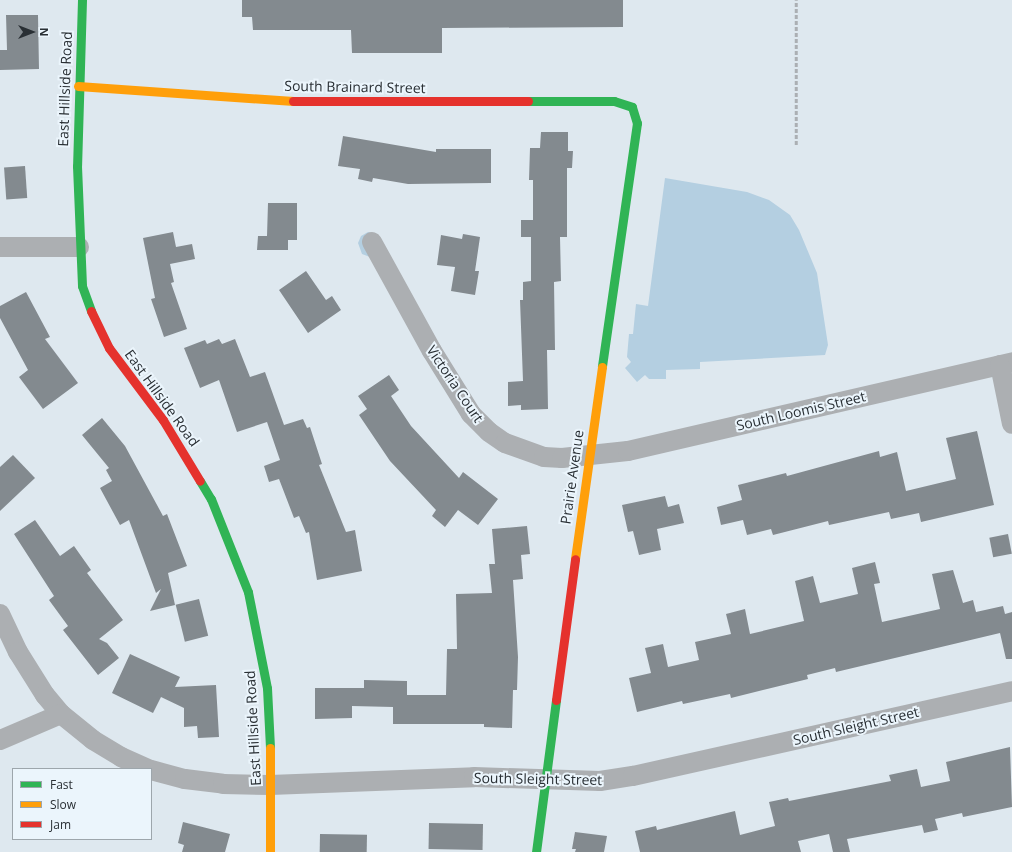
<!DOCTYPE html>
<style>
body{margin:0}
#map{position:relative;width:1012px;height:852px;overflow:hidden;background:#dee8ef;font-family:"Open Sans",sans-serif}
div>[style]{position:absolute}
.green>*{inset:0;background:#b4cfe1}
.building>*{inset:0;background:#838a8f;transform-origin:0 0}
.path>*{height:2.5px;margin-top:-1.25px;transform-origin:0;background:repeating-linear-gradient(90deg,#abafb3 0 4px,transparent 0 6px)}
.street>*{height:20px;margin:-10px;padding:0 10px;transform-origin:10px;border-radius:10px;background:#acafb2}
.fast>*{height:9px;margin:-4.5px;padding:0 4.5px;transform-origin:4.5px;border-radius:4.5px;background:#30b455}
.slow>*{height:9px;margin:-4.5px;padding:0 4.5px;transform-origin:4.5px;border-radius:4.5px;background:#ff9f0a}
.jam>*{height:9px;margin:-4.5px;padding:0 4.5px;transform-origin:4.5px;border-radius:4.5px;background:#e5322d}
span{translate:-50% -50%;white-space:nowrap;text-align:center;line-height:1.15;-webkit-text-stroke:4px #ebf5fc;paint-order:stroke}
.street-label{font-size:14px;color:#292f34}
.legend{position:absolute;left:12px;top:768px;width:140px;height:72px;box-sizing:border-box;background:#ebf5fc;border:1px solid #9da6ac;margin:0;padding:5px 7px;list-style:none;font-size:12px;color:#292f34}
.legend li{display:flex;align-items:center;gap:8px;height:20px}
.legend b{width:20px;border:1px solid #9da6ac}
.north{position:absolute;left:12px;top:12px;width:40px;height:40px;-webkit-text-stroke:3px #ebf5fc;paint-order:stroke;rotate:90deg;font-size:11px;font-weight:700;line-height:16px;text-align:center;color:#292f34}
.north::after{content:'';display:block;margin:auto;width:14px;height:18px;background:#292f34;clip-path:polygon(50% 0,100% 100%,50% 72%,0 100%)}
</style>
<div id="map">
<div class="green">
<i style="clip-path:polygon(665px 178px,747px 192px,769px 200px,790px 215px,799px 230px,817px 273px,828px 345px,825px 355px,700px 362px,700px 369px,666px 370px,666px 379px,649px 379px,645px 375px,637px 382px,625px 368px,631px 362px,627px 357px,629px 334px,633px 334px,636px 304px,648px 306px)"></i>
<i style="clip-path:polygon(368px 232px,372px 233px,370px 257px,362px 254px,358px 243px,361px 236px)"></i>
</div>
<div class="building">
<i style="clip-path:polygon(242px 0,623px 0,623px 27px,442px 28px,442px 53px,352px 53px,351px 30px,253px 30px,252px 17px,242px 17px)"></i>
<i style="clip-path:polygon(6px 15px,38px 15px,39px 69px,0 70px,0 50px,7px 50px)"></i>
<i style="clip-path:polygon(541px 132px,568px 132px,568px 151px,573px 151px,572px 168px,567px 168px,567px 237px,560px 237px,561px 281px,554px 282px,555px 350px,547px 350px,548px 409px,521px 410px,521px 405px,508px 406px,508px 382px,523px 381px,520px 300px,523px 300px,523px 282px,531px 281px,531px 237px,521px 237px,521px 220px,533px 220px,533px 180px,529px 180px,530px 148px,540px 148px)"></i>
<i style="clip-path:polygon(343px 136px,436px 152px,436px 149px,491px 149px,491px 183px,408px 184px,373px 178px,372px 182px,358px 179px,360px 169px,338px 166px)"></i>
<i style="left:25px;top:166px;width:32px;height:21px;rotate:86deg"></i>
<i style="clip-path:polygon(268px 203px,297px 203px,297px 240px,288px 240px,288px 250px,257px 250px,258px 236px,267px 236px)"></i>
<i style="clip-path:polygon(173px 232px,176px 247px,192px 244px,195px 259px,170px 264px,174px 282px,171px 283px,187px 329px,164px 337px,151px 299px,155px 298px,143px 238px)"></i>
<i style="clip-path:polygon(463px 234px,480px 237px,475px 271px,479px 271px,475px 295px,451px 291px,455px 267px,437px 265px,441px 235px,462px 239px)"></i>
<i style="clip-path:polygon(306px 271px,326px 300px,332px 296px,341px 310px,308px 333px,279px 290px)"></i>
<i style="clip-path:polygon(26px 292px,50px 337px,45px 339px,78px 383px,43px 409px,19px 377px,28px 370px,0 318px,0 306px)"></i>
<i style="clip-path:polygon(219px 339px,222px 344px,235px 339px,250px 377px,265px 372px,284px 425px,303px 419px,307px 428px,310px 427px,322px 464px,319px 465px,346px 532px,355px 530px,362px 571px,317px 580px,309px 532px,306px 533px,299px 516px,294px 518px,279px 479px,269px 482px,264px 466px,280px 460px,267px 422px,237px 432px,219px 380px,200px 388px,184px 348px,205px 340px,207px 344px)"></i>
<i style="clip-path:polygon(389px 375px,399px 390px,391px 396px,411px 426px,459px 478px,463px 472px,498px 499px,478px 525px,458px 510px,445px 527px,432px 516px,436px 510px,390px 461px,359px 415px,367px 409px,358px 396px)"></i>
<i style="clip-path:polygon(102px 418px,125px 446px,163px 516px,167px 514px,187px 566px,168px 573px,175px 605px,150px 611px,161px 589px,156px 593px,129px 520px,120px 525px,100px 488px,112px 481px,106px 470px,109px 468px,82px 435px)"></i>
<i style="clip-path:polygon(977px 431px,994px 505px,921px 522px,919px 513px,891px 519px,889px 512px,829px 525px,828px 521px,773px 535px,771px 529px,747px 535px,743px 520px,721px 525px,717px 507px,742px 500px,738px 485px,786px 473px,787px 476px,879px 451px,880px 457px,897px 452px,906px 491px,956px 479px,946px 438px)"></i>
<i style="clip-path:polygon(13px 455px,35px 478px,0 511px,0 467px)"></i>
<i style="clip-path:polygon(665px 496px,668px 507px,679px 504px,684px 523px,657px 529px,661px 550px,639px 555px,633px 531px,628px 532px,622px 505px)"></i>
<i style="clip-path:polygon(35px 520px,60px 556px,74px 546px,91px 570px,87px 573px,123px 620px,99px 639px,107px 643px,119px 658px,98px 675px,63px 630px,68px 626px,49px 600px,54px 596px,14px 534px)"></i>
<i style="clip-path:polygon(527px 526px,530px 554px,521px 555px,523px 579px,513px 580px,518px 657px,517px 690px,513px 690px,512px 728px,484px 727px,484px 724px,393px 724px,393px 707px,352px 706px,352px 718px,315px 719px,315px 688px,364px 688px,364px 680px,407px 681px,407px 695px,446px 695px,447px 649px,457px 649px,456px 594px,492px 593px,489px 564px,495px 564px,492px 529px)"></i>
<i style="left:1008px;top:534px;width:20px;height:19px;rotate:79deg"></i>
<i style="clip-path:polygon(875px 562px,880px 583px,874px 584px,882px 622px,940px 609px,932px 574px,953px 570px,963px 603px,973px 600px,976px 612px,1003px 606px,1005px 614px,1012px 612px,1012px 659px,1006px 659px,1000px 633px,836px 672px,835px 668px,807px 675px,808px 679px,731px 698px,730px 694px,683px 704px,682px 701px,637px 712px,629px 678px,651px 673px,645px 648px,663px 644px,668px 667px,699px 660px,695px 642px,731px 634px,726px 614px,745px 609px,750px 634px,804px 621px,795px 581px,813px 576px,820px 603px,858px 594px,852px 568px)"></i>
<i style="left:199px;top:599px;width:38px;height:24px;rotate:76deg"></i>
<i style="clip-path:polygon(130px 654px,180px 677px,175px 687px,216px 685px,219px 737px,198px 738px,197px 726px,184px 727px,184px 708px,161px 697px,153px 713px,112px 693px)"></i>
<i style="clip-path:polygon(1010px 747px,1012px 807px,963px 817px,962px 813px,935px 819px,938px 830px,924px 833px,922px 825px,847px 839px,850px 852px,833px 852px,829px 834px,798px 841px,801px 852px,640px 852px,635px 831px,656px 826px,657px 830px,735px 811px,740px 835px,775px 826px,769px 802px,788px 798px,789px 801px,891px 781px,889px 775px,917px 769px,921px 787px,950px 781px,946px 762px)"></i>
<i style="clip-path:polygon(183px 822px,230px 834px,225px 852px,182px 852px,184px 845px,178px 843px)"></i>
<i style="left:429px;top:823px;width:54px;height:26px;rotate:1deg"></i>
<i style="clip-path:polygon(575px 832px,607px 836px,604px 852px,575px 852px,576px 849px,572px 849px)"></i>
<i style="left:320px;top:834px;width:47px;height:18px;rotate:1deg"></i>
</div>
<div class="path">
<i style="left:796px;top:145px;width:145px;rotate:-90deg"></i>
</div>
<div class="street">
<i style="left:372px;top:242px;width:124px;rotate:61.2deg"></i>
<i style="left:432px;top:351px;width:74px;rotate:58.2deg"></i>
<i style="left:471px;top:414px;width:25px;rotate:45deg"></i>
<i style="left:489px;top:432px;width:19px;rotate:35deg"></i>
<i style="left:505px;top:443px;width:41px;rotate:19.7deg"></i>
<i style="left:544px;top:457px;width:18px;rotate:3deg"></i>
<i style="left:562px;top:458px;width:66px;rotate:-6.1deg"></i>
<i style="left:628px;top:451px;width:394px;rotate:-13deg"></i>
<i style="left:0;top:247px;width:79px"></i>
<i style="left:1000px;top:365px;width:60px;rotate:78.5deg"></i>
<i style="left:0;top:614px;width:42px;rotate:64.7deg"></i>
<i style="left:18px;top:652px;width:51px;rotate:57.9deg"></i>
<i style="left:45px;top:695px;width:25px;rotate:50deg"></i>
<i style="left:61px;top:714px;width:41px;rotate:39.1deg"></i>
<i style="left:93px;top:740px;width:33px;rotate:31deg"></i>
<i style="left:121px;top:757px;width:30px;rotate:24deg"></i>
<i style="left:0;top:740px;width:66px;rotate:-23.1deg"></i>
<i style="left:151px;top:770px;width:35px;rotate:15deg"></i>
<i style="left:185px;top:779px;width:38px;rotate:7deg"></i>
<i style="left:223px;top:784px;width:47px;rotate:1.2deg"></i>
<i style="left:270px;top:785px;width:204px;rotate:-2.2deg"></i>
<i style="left:474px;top:777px;width:126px;rotate:1.8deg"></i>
<i style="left:600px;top:781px;width:33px;rotate:-9deg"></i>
<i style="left:633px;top:776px;width:388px;rotate:-12.6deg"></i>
</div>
<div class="fast">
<i style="left:82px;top:0;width:166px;rotate:91.7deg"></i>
<i style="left:77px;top:166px;width:120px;rotate:87.6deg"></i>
<i style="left:82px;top:286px;width:27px;rotate:70deg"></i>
<i style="left:528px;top:101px;width:86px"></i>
<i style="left:614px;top:101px;width:19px;rotate:18deg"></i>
<i style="left:632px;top:107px;width:17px;rotate:73deg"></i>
<i style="left:637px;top:123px;width:246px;rotate:98.2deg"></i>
<i style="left:200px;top:481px;width:21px;rotate:59deg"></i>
<i style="left:211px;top:499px;width:100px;rotate:68.3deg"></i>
<i style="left:248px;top:592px;width:98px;rotate:78.8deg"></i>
<i style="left:267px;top:688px;width:60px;rotate:87.1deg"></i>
<i style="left:536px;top:852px;width:153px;rotate:-82.5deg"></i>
</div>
<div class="slow">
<i style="left:78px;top:86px;width:216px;rotate:4deg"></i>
<i style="left:575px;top:559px;width:194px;rotate:-82deg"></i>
<i style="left:270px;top:748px;width:104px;rotate:90deg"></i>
</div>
<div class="jam">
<i style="left:293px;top:101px;width:235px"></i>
<i style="left:91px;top:311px;width:41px;rotate:64.1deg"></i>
<i style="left:109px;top:348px;width:90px;rotate:53.1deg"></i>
<i style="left:163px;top:420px;width:71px;rotate:58.8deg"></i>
<i style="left:556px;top:700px;width:142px;rotate:-82.3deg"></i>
</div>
<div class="street-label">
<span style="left:355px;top:87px;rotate:1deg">South Brainard Street</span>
<span style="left:65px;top:89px;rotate:-88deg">East Hillside Road</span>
<span style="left:455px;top:384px;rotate:56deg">Victoria Court</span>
<span style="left:162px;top:398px;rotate:54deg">East Hillside Road</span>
<span style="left:801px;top:411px;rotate:-13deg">South Loomis Street</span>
<span style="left:572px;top:477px;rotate:-82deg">Prairie Avenue</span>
<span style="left:856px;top:726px;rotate:-13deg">South Sleight Street</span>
<span style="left:253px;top:728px;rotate:-93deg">East Hillside Road</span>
<span style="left:538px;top:779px;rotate:1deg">South Sleight Street</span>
</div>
<ul class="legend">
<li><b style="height:5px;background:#30b455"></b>Fast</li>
<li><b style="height:5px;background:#ff9f0a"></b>Slow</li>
<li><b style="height:5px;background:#e5322d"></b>Jam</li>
</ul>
<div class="north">N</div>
</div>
